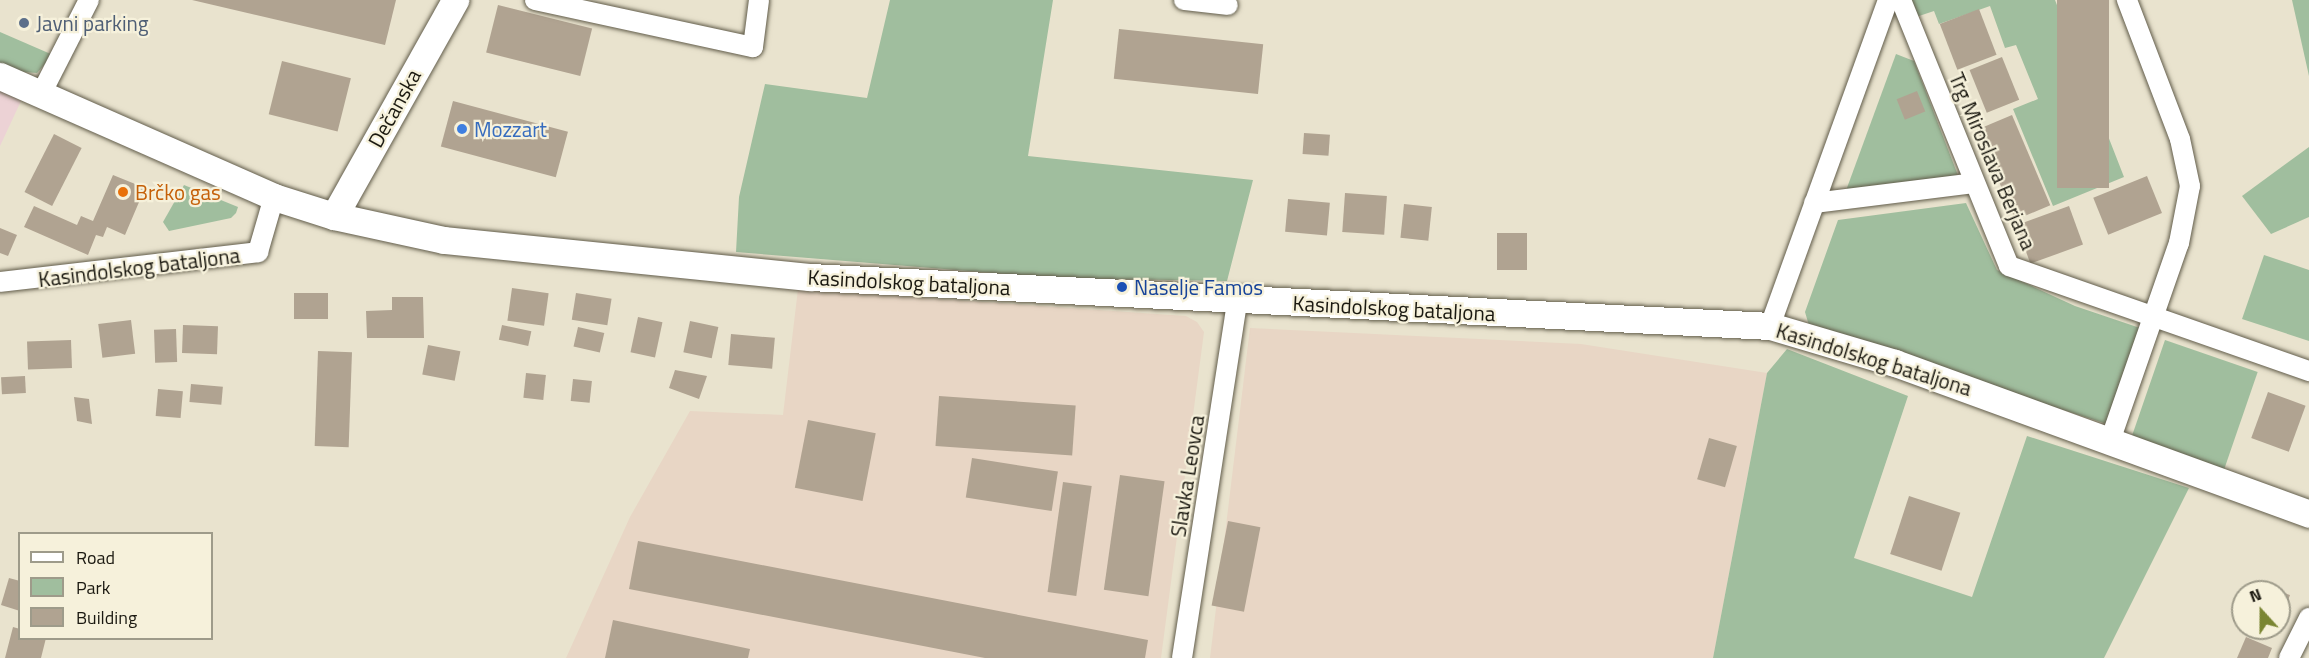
<!DOCTYPE html>
<meta charset="utf-8">
<style>
body{margin:0}
#map{position:relative;width:2309px;height:658px;overflow:hidden;background:#e9e3ce;font-family:"Titillium Web",sans-serif}
div>[style]{position:absolute}
.commercial>*{inset:0;background:#ecd2d5}
.industrial>*{inset:0;background:#e8d6c5}
.green>*{inset:0;background:#a0be9e;transform-origin:0 0}
.building>*{inset:0;background:#b0a391;transform-origin:0 0}
.roads{filter:drop-shadow(0 0 2px #615c4a) drop-shadow(0 0 2px #615c4a)}
.street>*{height:20px;margin:-10px;padding:0 10px;transform-origin:10px;border-radius:10px;background:#fff}
.secondary>*{height:27px;margin:-13.5px;padding:0 13.5px;transform-origin:13.5px;border-radius:13.5px;background:#fff}
.dots>*{width:16px;height:16px;translate:-50% -50%;box-sizing:border-box;border:3px solid #f6f1db;border-radius:50%}
span{translate:-50% -50%;white-space:nowrap;text-align:center;line-height:1.15;-webkit-text-stroke:4.5px #f6f1db;paint-order:stroke}
.service-label{font-size:21px;color:#4e5e75}
.left{translate:0 -50%;text-align:left}
.street-label{font-size:21px;color:#1b1911}
.shop-label{font-size:21px;color:#366cbe}
.food-label{font-size:21px;color:#c56008}
.transit-label{font-size:21px;color:#164399}
.legend{position:absolute;left:18px;top:532px;width:195px;height:108px;box-sizing:border-box;background:#f6f1db;border:2px solid #9e9b8a;margin:0;padding:8px 10px;list-style:none;font-size:18px;color:#1b1911}
.legend li{display:flex;align-items:center;gap:12px;height:30px}
.legend b{width:30px;border:2px solid #9e9b8a}
.north{position:absolute;left:2231px;top:580px;width:60px;height:60px;box-sizing:border-box;background:#f6f1db;border:2px solid #9e9b8a;border-radius:50%;rotate:339deg;font-size:16px;font-weight:700;line-height:24px;text-align:center;color:#1b1911}
.north::after{content:'';display:block;margin:auto;width:21px;height:27px;background:#7a8532;clip-path:polygon(50% 0,100% 100%,50% 72%,0 100%)}
</style>
<div id="map">
<div class="commercial">
<i style="clip-path:polygon(0 90px,21px 101px,0 146px)"></i>
</div>
<div class="industrial">
<i style="clip-path:polygon(798px 289px,1186px 316px,1197px 322px,1204px 332px,1161px 658px,566px 658px,630px 517px,690px 411px,783px 415px)"></i>
<i style="clip-path:polygon(1250px 328px,1581px 344px,1767px 373px,1713px 658px,1210px 658px)"></i>
</div>
<div class="green">
<i style="clip-path:polygon(890px 0,1053px 0,1028px 156px,1253px 180px,1227px 281px,1054px 278px,736px 252px,739px 197px,765px 84px,867px 98px)"></i>
<i style="clip-path:polygon(1909px 0,2055px 0,2124px 177px,2053px 206px,2013px 109px,2038px 99px,2016px 45px,2005px 48px,1990px 6px,1939px 24px,1934px 11px,1916px 17px)"></i>
<i style="clip-path:polygon(2292px 0,2309px 0,2309px 76px)"></i>
<i style="clip-path:polygon(0 32px,53px 55px,37px 73px,12px 71px,0 66px)"></i>
<i style="clip-path:polygon(1896px 54px,1914px 61px,1959px 178px,1844px 196px)"></i>
<i style="clip-path:polygon(2309px 147px,2309px 217px,2271px 234px,2242px 196px)"></i>
<i style="clip-path:polygon(184px 185px,238px 207px,236px 213px,231px 218px,169px 231px,163px 222px)"></i>
<i style="clip-path:polygon(1966px 203px,1997px 270px,2075px 306px,2140px 328px,2107px 424px,1810px 329px,1805px 312px,1838px 220px)"></i>
<i style="clip-path:polygon(2264px 255px,2309px 270px,2309px 341px,2242px 319px)"></i>
<i style="left:2165px;top:340px;width:98px;height:105px;rotate:19deg"></i>
<i style="clip-path:polygon(1787px 349px,1908px 396px,1854px 558px,1972px 597px,2027px 436px,2189px 488px,2104px 658px,1713px 658px,1767px 373px)"></i>
</div>
<div class="building">
<i style="clip-path:polygon(192px 0,396px 0,385px 45px)"></i>
<i style="left:2057px;top:0;width:52px;height:188px"></i>
<i style="left:498px;top:5px;width:97px;height:49px;rotate:14deg"></i>
<i style="left:1979px;top:9px;width:49px;height:42px;rotate:69deg"></i>
<i style="left:1119px;top:29px;width:145px;height:50px;rotate:6deg"></i>
<i style="left:2002px;top:57px;width:46px;height:35px;rotate:68deg"></i>
<i style="left:282px;top:61px;width:71px;height:55px;rotate:14deg"></i>
<i style="left:1917px;top:91px;width:22px;height:22px;rotate:68deg"></i>
<i style="left:453px;top:101px;width:119px;height:47px;rotate:15deg"></i>
<i style="left:2012px;top:115px;width:98px;height:38px;rotate:67deg"></i>
<i style="left:1304px;top:133px;width:26px;height:21px;rotate:4deg"></i>
<i style="left:54px;top:134px;width:31px;height:65px;rotate:27deg"></i>
<i style="clip-path:polygon(113px 175px,145px 188px,125px 235px,107px 227px,103px 237px,96px 235px,88px 255px,24px 227px,34px 206px,77px 225px,81px 216px,93px 221px)"></i>
<i style="left:2147px;top:176px;width:40px;height:58px;rotate:68deg"></i>
<i style="left:1345px;top:193px;width:42px;height:39px;rotate:4deg"></i>
<i style="left:1288px;top:199px;width:42px;height:33px;rotate:5deg"></i>
<i style="left:1404px;top:204px;width:28px;height:34px;rotate:6deg"></i>
<i style="left:2069px;top:206px;width:41px;height:56px;rotate:70deg"></i>
<i style="clip-path:polygon(0 228px,17px 235px,8px 256px,0 253px)"></i>
<i style="left:1497px;top:233px;width:30px;height:37px"></i>
<i style="left:512px;top:288px;width:37px;height:33px;rotate:8deg"></i>
<i style="left:294px;top:293px;width:34px;height:26px"></i>
<i style="left:576px;top:293px;width:36px;height:27px;rotate:9deg"></i>
<i style="clip-path:polygon(392px 297px,423px 297px,424px 338px,367px 338px,366px 311px,392px 310px)"></i>
<i style="left:638px;top:317px;width:25px;height:36px;rotate:12deg"></i>
<i style="left:131px;top:320px;width:34px;height:33px;rotate:83deg"></i>
<i style="left:690px;top:321px;width:29px;height:32px;rotate:12deg"></i>
<i style="left:183px;top:325px;width:35px;height:28px;rotate:2deg"></i>
<i style="left:502px;top:325px;width:30px;height:15px;rotate:12deg"></i>
<i style="left:578px;top:327px;width:27px;height:20px;rotate:13deg"></i>
<i style="left:176px;top:329px;width:33px;height:22px;rotate:88deg"></i>
<i style="left:731px;top:334px;width:44px;height:31px;rotate:5deg"></i>
<i style="left:71px;top:340px;width:28px;height:44px;rotate:88deg"></i>
<i style="left:428px;top:345px;width:33px;height:30px;rotate:11deg"></i>
<i style="left:318px;top:351px;width:34px;height:95px;rotate:2deg"></i>
<i style="clip-path:polygon(675px 370px,707px 376px,699px 399px,669px 388px)"></i>
<i style="left:526px;top:373px;width:20px;height:25px;rotate:6deg"></i>
<i style="left:25px;top:376px;width:17px;height:24px;rotate:87deg"></i>
<i style="left:573px;top:379px;width:19px;height:22px;rotate:6deg"></i>
<i style="left:191px;top:384px;width:32px;height:18px;rotate:5deg"></i>
<i style="left:158px;top:389px;width:25px;height:27px;rotate:5deg"></i>
<i style="left:2268px;top:392px;width:40px;height:49px;rotate:20deg"></i>
<i style="left:939px;top:396px;width:137px;height:50px;rotate:4deg"></i>
<i style="clip-path:polygon(74px 397px,89px 399px,92px 424px,77px 421px)"></i>
<i style="left:808px;top:420px;width:69px;height:69px;rotate:11deg"></i>
<i style="left:1709px;top:438px;width:29px;height:43px;rotate:16deg"></i>
<i style="left:972px;top:458px;width:87px;height:40px;rotate:9deg"></i>
<i style="left:1120px;top:475px;width:45px;height:116px;rotate:8deg"></i>
<i style="left:1063px;top:482px;width:29px;height:111px;rotate:8deg"></i>
<i style="left:1909px;top:496px;width:54px;height:61px;rotate:18deg"></i>
<i style="left:1228px;top:521px;width:33px;height:86px;rotate:11deg"></i>
<i style="clip-path:polygon(638px 541px,1148px 640px,1145px 658px,985px 658px,629px 589px)"></i>
<i style="clip-path:polygon(9px 578px,20px 581px,20px 611px,1px 605px)"></i>
<i style="clip-path:polygon(2260px 585px,2290px 595px,2279px 625px,2279px 592px,2258px 592px)"></i>
<i style="clip-path:polygon(613px 620px,750px 649px,748px 658px,605px 658px)"></i>
<i style="clip-path:polygon(13px 627px,20px 629px,20px 638px,46px 638px,41px 658px,5px 658px)"></i>
<i style="clip-path:polygon(2246px 637px,2272px 648px,2268px 658px,2237px 658px)"></i>
</div>
<div class="roads">
<div class="street">
<i style="left:535px;top:0;width:223px;rotate:12.2deg"></i>
<i style="left:753px;top:47px;width:47px;rotate:-82.7deg"></i>
<i style="left:1184px;top:0;width:44px;rotate:6.5deg"></i>
<i style="left:1901px;top:0;width:287px;rotate:67.9deg"></i>
<i style="left:2009px;top:266px;width:318px;rotate:19.3deg"></i>
<i style="left:40px;top:96px;width:108px;rotate:-63deg"></i>
<i style="left:1814px;top:203px;width:161px;rotate:-7.1deg"></i>
<i style="left:0;top:282px;width:260px;rotate:-6.6deg"></i>
<i style="left:258px;top:252px;width:57px;rotate:-73.8deg"></i>
<i style="left:1770px;top:326px;width:347px;rotate:-70.1deg"></i>
<i style="left:2111px;top:438px;width:207px;rotate:-70.8deg"></i>
<i style="left:2179px;top:243px;width:58px;rotate:-79.1deg"></i>
<i style="left:2190px;top:186px;width:48px;rotate:-102deg"></i>
<i style="left:2180px;top:139px;width:149px;rotate:-110.9deg"></i>
<i style="left:1182px;top:658px;width:361px;rotate:-81.2deg"></i>
<i style="left:2289px;top:658px;width:45px;rotate:-63.4deg"></i>
</div>
<div class="secondary">
<i style="left:0;top:76px;width:300px;rotate:23.8deg"></i>
<i style="left:274px;top:197px;width:63px;rotate:17.6deg"></i>
<i style="left:334px;top:216px;width:113px;rotate:12.3deg"></i>
<i style="left:444px;top:240px;width:368px;rotate:5.8deg"></i>
<i style="left:810px;top:277px;width:961px;rotate:2.92deg"></i>
<i style="left:1770px;top:326px;width:130px;rotate:16.5deg"></i>
<i style="left:1895px;top:363px;width:441px;rotate:20deg"></i>
<i style="left:334px;top:216px;width:248px;rotate:-60.7deg"></i>
</div>
</div>
<div class="dots">
<i style="left:24px;top:23px;background:#5c6f8a"></i>
<i style="left:462px;top:129px;background:#3f7fe0"></i>
<i style="left:123px;top:192px;background:#e8710a"></i>
<i style="left:1122px;top:287px;background:#1a4fb4"></i>
</div>
<div class="service-label">
<span class="left" style="left:36px;top:23px">Javni parking</span>
</div>
<div class="street-label">
<span style="left:394px;top:108px;rotate:-61deg">Dečanska</span>
<span style="left:1993px;top:161px;rotate:67deg">Trg Miroslava Berjana</span>
<span style="left:139px;top:267px;rotate:-7deg">Kasindolskog bataljona</span>
<span style="left:909px;top:282px;rotate:3deg">Kasindolskog bataljona</span>
<span style="left:1394px;top:308px;rotate:3deg">Kasindolskog bataljona</span>
<span style="left:1874px;top:359px;rotate:17deg">Kasindolskog bataljona</span>
<span style="left:1187px;top:476px;rotate:-81deg">Slavka Leovca</span>
</div>
<div class="shop-label">
<span class="left" style="left:474px;top:129px">Mozzart</span>
</div>
<div class="food-label">
<span class="left" style="left:135px;top:192px">Brčko gas</span>
</div>
<div class="transit-label">
<span class="left" style="left:1134px;top:287px">Naselje Famos</span>
</div>
<ul class="legend">
<li><b style="height:8px;background:#fff"></b>Road</li>
<li><b style="height:16px;background:#a0be9e"></b>Park</li>
<li><b style="height:16px;background:#b0a391"></b>Building</li>
</ul>
<div class="north">N</div>
</div>
